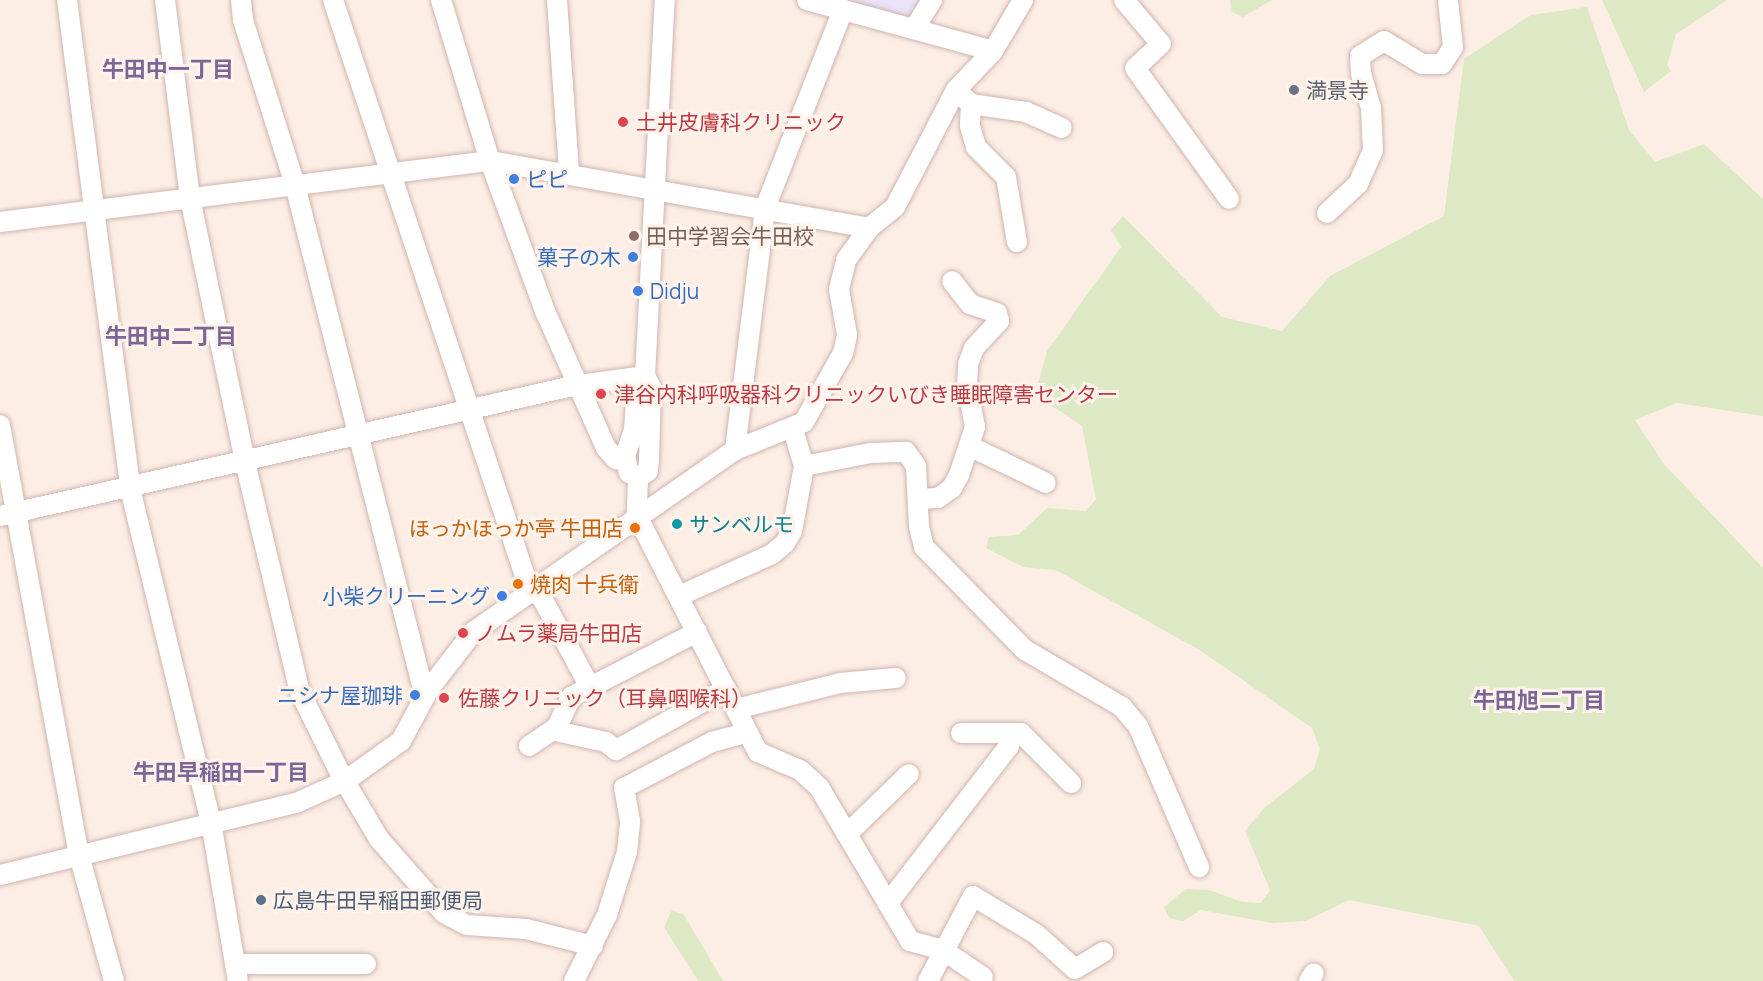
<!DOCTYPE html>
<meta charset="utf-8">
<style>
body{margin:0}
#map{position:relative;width:1763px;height:981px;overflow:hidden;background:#fceee5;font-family:Manrope,"Noto Sans JP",sans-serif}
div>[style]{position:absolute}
.education>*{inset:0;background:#ebe2f8}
.green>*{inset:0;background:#dce9c4}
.roads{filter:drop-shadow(0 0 2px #d0b5af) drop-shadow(0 0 2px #d0b5af)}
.minor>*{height:20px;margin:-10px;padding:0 10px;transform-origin:10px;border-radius:10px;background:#fff}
.dots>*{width:16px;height:16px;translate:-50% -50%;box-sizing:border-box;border:3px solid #fff3ec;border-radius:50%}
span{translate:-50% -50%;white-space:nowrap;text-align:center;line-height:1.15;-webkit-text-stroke:6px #fff3ec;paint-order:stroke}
.worship-label{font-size:21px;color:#5b616d}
.left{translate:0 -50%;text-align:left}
.health-label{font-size:21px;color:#be3a42}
.shop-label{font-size:21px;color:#366cbe}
.right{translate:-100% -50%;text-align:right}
.education-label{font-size:21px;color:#785e54}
.culture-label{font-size:21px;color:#0d838f}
.food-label{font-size:21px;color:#c56008}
.service-label{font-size:21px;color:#4e5e75}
.neighbourhood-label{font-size:22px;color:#7b6698;font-weight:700}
</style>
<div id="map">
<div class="education">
<i style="clip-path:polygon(842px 0,924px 0,912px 19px)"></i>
</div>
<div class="green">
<i style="clip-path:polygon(1230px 0,1272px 0,1243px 17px,1232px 12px)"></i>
<i style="clip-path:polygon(1602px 0,1727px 0,1676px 34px,1667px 65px,1671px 71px,1644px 92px)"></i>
<i style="clip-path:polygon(1587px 7px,1629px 130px,1655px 162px,1704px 144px,1763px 199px,1763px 416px,1677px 403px,1635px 420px,1664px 464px,1763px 568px,1763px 981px,1514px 981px,1479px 926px,1350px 900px,1305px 921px,1272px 923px,1201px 910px,1183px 921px,1169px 918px,1164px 907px,1186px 889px,1209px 890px,1242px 902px,1261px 903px,1270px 890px,1245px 831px,1264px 808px,1314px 769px,1320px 749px,1312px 728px,1201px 651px,1056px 570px,1023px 567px,986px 548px,989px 537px,1018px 535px,1047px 508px,1086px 511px,1096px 499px,1082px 426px,1035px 395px,1047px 351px,1121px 247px,1111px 230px,1123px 216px,1222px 317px,1282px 331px,1330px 276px,1444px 216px,1464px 59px,1531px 15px)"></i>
<i style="clip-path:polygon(672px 910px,684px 915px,723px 981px,698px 981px,664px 927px)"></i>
</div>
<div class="roads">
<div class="minor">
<i style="left:67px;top:0;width:492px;rotate:82.6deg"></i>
<i style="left:130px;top:488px;width:344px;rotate:76.4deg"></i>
<i style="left:211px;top:822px;width:161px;rotate:80.4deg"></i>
<i style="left:165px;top:0;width:200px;rotate:82.8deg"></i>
<i style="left:190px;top:198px;width:270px;rotate:78.2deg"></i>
<i style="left:245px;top:462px;width:236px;rotate:76.6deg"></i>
<i style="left:300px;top:692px;width:93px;rotate:63.7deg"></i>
<i style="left:341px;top:775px;width:74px;rotate:59.3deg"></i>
<i style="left:379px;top:839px;width:98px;rotate:48.7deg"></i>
<i style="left:444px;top:913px;width:26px;rotate:28deg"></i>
<i style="left:467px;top:925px;width:59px;rotate:3.9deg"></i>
<i style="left:526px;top:929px;width:69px;rotate:14.2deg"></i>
<i style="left:241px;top:0;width:20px;rotate:84deg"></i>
<i style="left:243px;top:20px;width:173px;rotate:72.5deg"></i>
<i style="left:295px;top:185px;width:512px;rotate:75.75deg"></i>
<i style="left:421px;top:681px;width:11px;rotate:45deg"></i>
<i style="left:333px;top:0;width:620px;rotate:71.57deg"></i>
<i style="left:529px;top:588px;width:16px;rotate:38deg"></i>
<i style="left:542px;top:598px;width:101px;rotate:61.7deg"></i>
<i style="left:441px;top:0;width:168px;rotate:73.1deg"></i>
<i style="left:490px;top:161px;width:160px;rotate:69.9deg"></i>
<i style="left:545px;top:311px;width:150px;rotate:66deg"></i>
<i style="left:606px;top:448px;width:15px;rotate:48deg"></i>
<i style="left:616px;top:459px;width:9px;rotate:13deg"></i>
<i style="left:557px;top:0;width:173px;rotate:86deg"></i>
<i style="left:807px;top:0;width:193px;rotate:15.3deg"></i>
<i style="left:1124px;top:0;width:57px;rotate:49.9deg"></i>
<i style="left:1161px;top:44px;width:35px;rotate:137deg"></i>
<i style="left:1135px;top:68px;width:161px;rotate:54.3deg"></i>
<i style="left:914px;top:29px;width:34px;rotate:-58deg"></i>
<i style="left:961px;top:95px;width:13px;rotate:42deg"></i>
<i style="left:971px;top:104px;width:56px;rotate:8.3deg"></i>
<i style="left:1026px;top:112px;width:39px;rotate:24deg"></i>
<i style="left:971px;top:104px;width:22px;rotate:93deg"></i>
<i style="left:970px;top:126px;width:22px;rotate:74deg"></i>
<i style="left:976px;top:147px;width:42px;rotate:45deg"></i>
<i style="left:1006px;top:177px;width:66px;rotate:80.4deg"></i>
<i style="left:1327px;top:213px;width:42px;rotate:-43.1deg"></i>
<i style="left:1358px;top:184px;width:36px;rotate:-66deg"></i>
<i style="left:1373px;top:151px;width:43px;rotate:-92.7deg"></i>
<i style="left:1371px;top:108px;width:35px;rotate:-106deg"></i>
<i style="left:1361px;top:74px;width:18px;rotate:-93deg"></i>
<i style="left:1360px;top:56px;width:28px;rotate:-32deg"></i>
<i style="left:1384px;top:41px;width:44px;rotate:31.2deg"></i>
<i style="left:1422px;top:64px;width:20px"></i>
<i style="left:1442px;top:64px;width:20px;rotate:-57deg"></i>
<i style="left:1453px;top:47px;width:47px;rotate:-96.1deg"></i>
<i style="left:0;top:222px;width:494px;rotate:-7.1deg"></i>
<i style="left:490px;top:161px;width:385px;rotate:10deg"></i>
<i style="left:0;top:425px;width:437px;rotate:79.6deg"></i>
<i style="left:79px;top:855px;width:131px;rotate:74.5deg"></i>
<i style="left:969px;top:446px;width:85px;rotate:25.7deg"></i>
<i style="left:735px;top:450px;width:244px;rotate:-82.9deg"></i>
<i style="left:765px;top:208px;width:213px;rotate:-68.5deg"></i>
<i style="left:804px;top:466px;width:67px;rotate:-11.1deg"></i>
<i style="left:870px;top:453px;width:36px;rotate:-2deg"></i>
<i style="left:906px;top:452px;width:17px;rotate:54deg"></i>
<i style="left:916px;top:466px;width:61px;rotate:87.2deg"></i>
<i style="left:919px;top:527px;width:21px;rotate:76deg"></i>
<i style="left:924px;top:547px;width:144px;rotate:45.6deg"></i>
<i style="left:1025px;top:650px;width:113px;rotate:30.4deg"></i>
<i style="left:1122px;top:707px;width:25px;rotate:50deg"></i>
<i style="left:1138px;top:726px;width:154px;rotate:66.6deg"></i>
<i style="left:629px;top:473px;width:17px;rotate:-103deg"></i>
<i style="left:625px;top:456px;width:28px;rotate:-71deg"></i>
<i style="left:634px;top:430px;width:44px;rotate:-86.1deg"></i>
<i style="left:637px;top:386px;width:13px;rotate:-51deg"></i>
<i style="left:638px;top:478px;width:38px;rotate:92deg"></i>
<i style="left:637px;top:516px;width:265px;rotate:62.9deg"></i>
<i style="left:758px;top:752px;width:46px;rotate:23.2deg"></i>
<i style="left:800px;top:770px;width:25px;rotate:42deg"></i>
<i style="left:819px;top:787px;width:179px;rotate:59.4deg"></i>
<i style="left:910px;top:941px;width:34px;rotate:15deg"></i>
<i style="left:943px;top:950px;width:48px;rotate:34deg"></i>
<i style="left:638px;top:478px;width:12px;rotate:-35deg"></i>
<i style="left:648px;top:471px;width:11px;rotate:-85deg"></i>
<i style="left:649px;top:460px;width:73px;rotate:-88.4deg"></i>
<i style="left:651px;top:387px;width:13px;rotate:-119deg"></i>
<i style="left:645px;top:376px;width:377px;rotate:-87deg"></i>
<i style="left:918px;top:499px;width:20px;rotate:-3deg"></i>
<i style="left:938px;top:498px;width:17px;rotate:-36deg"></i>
<i style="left:952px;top:488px;width:15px;rotate:-62deg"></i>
<i style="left:959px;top:475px;width:51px;rotate:-71.6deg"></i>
<i style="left:975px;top:427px;width:42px;rotate:-101deg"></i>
<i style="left:967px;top:386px;width:22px;rotate:-87deg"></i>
<i style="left:968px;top:364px;width:17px;rotate:-69deg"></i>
<i style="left:974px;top:348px;width:37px;rotate:-47deg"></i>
<i style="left:999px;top:321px;width:8px;rotate:-104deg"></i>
<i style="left:997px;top:313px;width:28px;rotate:-162deg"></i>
<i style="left:970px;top:304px;width:29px;rotate:-128deg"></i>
<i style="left:0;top:516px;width:592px;rotate:-12.79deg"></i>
<i style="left:577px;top:385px;width:69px;rotate:-7.5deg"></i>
<i style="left:679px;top:596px;width:102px;rotate:-24.3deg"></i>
<i style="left:772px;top:554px;width:17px;rotate:-40deg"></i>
<i style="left:785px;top:543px;width:14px;rotate:-60deg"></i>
<i style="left:792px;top:531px;width:66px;rotate:-79.5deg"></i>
<i style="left:804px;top:466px;width:38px;rotate:-107deg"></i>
<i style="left:736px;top:709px;width:107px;rotate:-14deg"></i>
<i style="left:840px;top:683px;width:56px;rotate:-5.1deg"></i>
<i style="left:557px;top:727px;width:6px;rotate:59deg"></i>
<i style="left:560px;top:732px;width:47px;rotate:12.3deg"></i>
<i style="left:606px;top:742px;width:13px;rotate:39deg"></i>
<i style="left:616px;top:750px;width:126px;rotate:-29deg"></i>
<i style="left:961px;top:733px;width:60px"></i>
<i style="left:1021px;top:733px;width:71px;rotate:45deg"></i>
<i style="left:529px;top:746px;width:34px;rotate:-34deg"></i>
<i style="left:557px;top:727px;width:33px;rotate:-65deg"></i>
<i style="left:571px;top:697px;width:142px;rotate:-27.3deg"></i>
<i style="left:847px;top:834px;width:86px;rotate:-44.1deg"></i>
<i style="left:0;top:875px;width:305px;rotate:-13.7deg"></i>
<i style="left:296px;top:803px;width:54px;rotate:-24.2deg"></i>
<i style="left:345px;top:781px;width:69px;rotate:-35.5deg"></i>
<i style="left:401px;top:741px;width:59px;rotate:-61.7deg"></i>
<i style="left:429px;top:689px;width:72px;rotate:-52.3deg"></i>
<i style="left:473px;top:632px;width:319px;rotate:-34.8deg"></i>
<i style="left:735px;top:450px;width:74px;rotate:-22.1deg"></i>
<i style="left:804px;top:422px;width:79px;rotate:-60.5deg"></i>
<i style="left:843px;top:353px;width:18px;rotate:-77deg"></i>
<i style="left:847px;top:335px;width:47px;rotate:-99.9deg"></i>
<i style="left:839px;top:289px;width:30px;rotate:-76deg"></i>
<i style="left:846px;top:260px;width:39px;rotate:-54deg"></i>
<i style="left:869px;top:228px;width:33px;rotate:-39deg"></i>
<i style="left:895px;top:207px;width:132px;rotate:-62.5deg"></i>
<i style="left:956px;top:90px;width:54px;rotate:-46.5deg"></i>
<i style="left:993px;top:51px;width:59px;rotate:-59.5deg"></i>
<i style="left:888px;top:903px;width:198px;rotate:-52.4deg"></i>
<i style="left:1009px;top:746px;width:13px;rotate:-77deg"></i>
<i style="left:235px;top:964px;width:131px"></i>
<i style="left:574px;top:981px;width:74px;rotate:-63.4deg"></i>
<i style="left:607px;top:915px;width:66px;rotate:-72.4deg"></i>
<i style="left:627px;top:852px;width:31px;rotate:-84deg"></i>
<i style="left:630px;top:821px;width:34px;rotate:-100deg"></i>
<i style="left:624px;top:788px;width:99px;rotate:-27.6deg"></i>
<i style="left:712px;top:742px;width:35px;rotate:-15deg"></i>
<i style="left:928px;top:981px;width:96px;rotate:-62.1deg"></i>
<i style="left:973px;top:896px;width:74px;rotate:31.1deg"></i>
<i style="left:1036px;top:934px;width:52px;rotate:41.9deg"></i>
<i style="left:1075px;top:969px;width:33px;rotate:-31deg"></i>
<i style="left:1309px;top:981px;width:9px;rotate:-58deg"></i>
</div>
</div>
<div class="dots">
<i style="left:1294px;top:90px;background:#6b7280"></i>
<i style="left:623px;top:122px;background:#e0444e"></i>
<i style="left:514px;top:179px;background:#3f7fe0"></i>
<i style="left:634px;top:236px;background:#8d6e63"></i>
<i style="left:633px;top:257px;background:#3f7fe0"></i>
<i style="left:638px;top:291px;background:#3f7fe0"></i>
<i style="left:601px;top:394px;background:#e0444e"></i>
<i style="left:677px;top:524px;background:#0f9aa8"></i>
<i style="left:635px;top:528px;background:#e8710a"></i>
<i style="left:518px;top:584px;background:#e8710a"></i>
<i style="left:502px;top:596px;background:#3f7fe0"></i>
<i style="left:463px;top:633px;background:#e0444e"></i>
<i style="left:415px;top:695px;background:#3f7fe0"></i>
<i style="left:444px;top:698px;background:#e0444e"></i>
<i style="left:261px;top:900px;background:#5c6f8a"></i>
</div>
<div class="worship-label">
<span class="left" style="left:1306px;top:90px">満景寺</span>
</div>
<div class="health-label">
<span class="left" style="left:636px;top:122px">土井皮膚科クリニック</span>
<span class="left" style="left:614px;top:394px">津谷内科呼吸器科クリニックいびき睡眠障害センター</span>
<span class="left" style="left:475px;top:633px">ノムラ薬局牛田店</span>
<span class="left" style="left:458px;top:698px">佐藤クリニック（耳鼻咽喉科）</span>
</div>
<div class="shop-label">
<span class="left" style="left:526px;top:179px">ピピ</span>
<span class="right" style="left:621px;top:257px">菓子の木</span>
<span class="left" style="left:650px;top:291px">Didju</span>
<span class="right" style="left:490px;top:596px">小柴クリーニング</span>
<span class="right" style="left:403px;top:695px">ニシナ屋珈琲</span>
</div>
<div class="education-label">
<span class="left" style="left:646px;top:236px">田中学習会牛田校</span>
</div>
<div class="culture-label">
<span class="left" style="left:689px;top:524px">サンベルモ</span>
</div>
<div class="food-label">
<span class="right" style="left:623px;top:528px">ほっかほっか亭 牛田店</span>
<span class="left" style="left:530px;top:584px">焼肉 十兵衛</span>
</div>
<div class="service-label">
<span class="left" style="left:273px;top:900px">広島牛田早稲田郵便局</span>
</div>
<div class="neighbourhood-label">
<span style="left:168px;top:70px">牛田中一丁目</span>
<span style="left:171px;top:337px">牛田中二丁目</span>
<span style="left:1539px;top:701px">牛田旭二丁目</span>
<span style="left:221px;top:773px">牛田早稲田一丁目</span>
</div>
</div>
